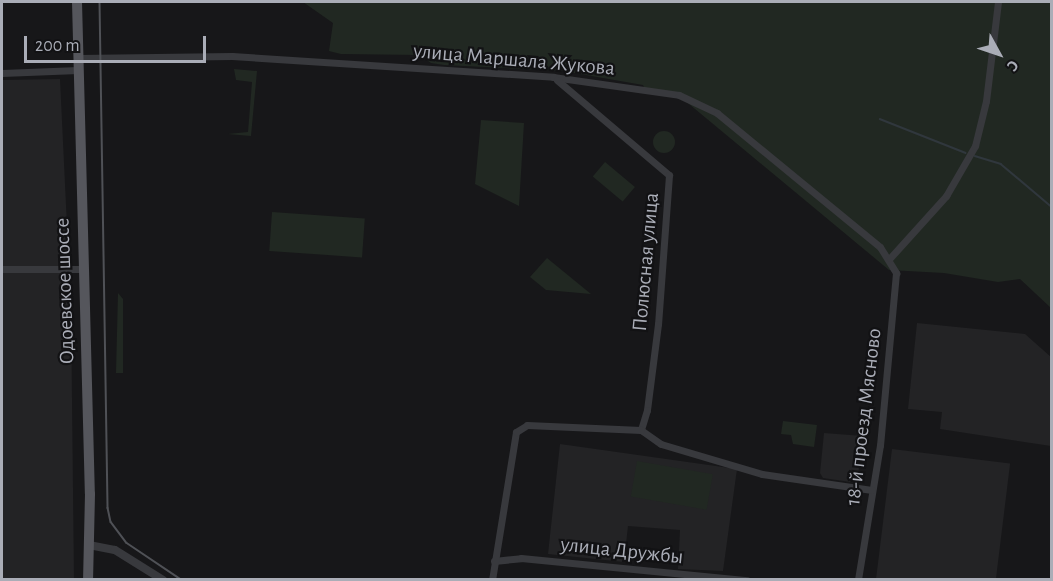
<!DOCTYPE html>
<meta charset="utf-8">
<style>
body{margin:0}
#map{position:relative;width:1053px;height:581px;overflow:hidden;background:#171719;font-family:"Alegreya Sans",sans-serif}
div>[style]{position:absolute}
.built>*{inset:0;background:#232325;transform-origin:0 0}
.green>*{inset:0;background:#212822;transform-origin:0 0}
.round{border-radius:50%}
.stream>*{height:1.5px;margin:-0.75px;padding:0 0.75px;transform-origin:0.75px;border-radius:0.75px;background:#30373d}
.minor>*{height:7px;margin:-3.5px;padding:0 3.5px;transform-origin:3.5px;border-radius:3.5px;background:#38393d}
.tertiary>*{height:8px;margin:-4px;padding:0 4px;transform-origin:4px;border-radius:4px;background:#38393d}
.primary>*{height:10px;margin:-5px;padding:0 5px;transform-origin:5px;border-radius:5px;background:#55565c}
.tram>*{height:1.5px;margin:-0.75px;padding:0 0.75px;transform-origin:0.75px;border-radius:0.75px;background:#4f5156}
span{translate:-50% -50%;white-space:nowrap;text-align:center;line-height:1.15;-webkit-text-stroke:4.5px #121214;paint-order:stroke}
.street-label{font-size:21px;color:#aaadb7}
.frame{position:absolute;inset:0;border:3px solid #aaadb7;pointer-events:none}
.north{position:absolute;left:969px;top:24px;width:60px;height:60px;-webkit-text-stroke:4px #121214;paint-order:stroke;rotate:130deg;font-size:16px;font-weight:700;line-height:24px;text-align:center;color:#aaadb7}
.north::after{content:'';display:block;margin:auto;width:21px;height:27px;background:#aaadb7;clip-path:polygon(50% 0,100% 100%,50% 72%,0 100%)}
.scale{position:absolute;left:24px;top:36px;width:182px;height:27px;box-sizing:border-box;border:3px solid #aaadb7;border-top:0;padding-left:8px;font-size:18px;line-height:21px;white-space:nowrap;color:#aaadb7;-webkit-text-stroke:4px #121214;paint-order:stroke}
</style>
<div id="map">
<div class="built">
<i style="clip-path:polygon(60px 79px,71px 310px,74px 579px,2px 579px,2px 80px)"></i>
<i style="clip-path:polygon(917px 323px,1025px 334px,1051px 357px,1051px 446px,940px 429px,942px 412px,908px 409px)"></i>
<i style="clip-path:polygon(824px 433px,863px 436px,857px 483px,823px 478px,820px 473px)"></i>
<i style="clip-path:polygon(560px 444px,737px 469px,723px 571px,678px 569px,680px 530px,628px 526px,624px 562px,548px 554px)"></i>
<i style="left:892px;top:449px;width:119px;height:132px;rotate:7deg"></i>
</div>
<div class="green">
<i style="clip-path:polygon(303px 2px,1051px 2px,1051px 308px,1020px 279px,998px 282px,944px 273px,889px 270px,683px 99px,647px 93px,643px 85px,563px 71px,444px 65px,431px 63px,420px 55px,341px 54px,329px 51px,333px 23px)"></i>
<i style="clip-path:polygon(234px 69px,257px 71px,251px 136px,228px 134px,248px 132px,252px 82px,236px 80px)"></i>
<i style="clip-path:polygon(481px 120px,524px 123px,519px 206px,475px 184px)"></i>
<i class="round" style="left:653px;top:131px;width:22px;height:22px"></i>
<i style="left:605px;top:162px;width:39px;height:19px;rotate:40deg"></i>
<i style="left:272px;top:212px;width:93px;height:39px;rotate:4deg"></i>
<i style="clip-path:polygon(547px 258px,591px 294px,546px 290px,530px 277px)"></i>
<i style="clip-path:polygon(118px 293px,123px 299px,123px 373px,116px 373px)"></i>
<i style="clip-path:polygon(783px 421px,817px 425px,814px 447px,793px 444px,791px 435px,781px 434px)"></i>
<i style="left:637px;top:461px;width:77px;height:36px;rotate:10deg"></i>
</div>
<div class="stream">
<i style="left:880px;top:119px;width:92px;rotate:21.6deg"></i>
<i style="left:975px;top:156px;width:27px;rotate:17deg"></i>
<i style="left:1001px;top:164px;width:67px;rotate:40.1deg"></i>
</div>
<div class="minor">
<i style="left:78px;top:58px;width:154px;rotate:-0.7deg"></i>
<i style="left:232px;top:56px;width:322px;rotate:3.7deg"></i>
<i style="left:553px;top:77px;width:127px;rotate:8.1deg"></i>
<i style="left:679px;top:95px;width:42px;rotate:25.3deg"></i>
<i style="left:717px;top:113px;width:211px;rotate:39.4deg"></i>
<i style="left:880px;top:247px;width:31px;rotate:58deg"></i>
<i style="left:896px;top:273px;width:173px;rotate:95.3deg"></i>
<i style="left:880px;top:445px;width:137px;rotate:99.3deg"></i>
<i style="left:2px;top:73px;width:76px;rotate:-2.3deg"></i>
<i style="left:557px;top:80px;width:147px;rotate:40.3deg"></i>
<i style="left:669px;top:175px;width:149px;rotate:94.2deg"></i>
<i style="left:658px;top:324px;width:87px;rotate:97.3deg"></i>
<i style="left:647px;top:410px;width:21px;rotate:107deg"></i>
<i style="left:890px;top:258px;width:84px;rotate:-47.9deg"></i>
<i style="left:946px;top:196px;width:58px;rotate:-59.9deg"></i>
<i style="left:975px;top:146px;width:46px;rotate:-76.3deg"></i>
<i style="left:986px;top:101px;width:100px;rotate:-83.1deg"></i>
<i style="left:2px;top:269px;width:82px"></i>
<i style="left:641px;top:430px;width:24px;rotate:35deg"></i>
<i style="left:661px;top:444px;width:105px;rotate:16.5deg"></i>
<i style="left:762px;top:474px;width:111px;rotate:8.3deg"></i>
<i style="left:494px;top:561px;width:27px;rotate:-6deg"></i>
<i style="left:521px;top:558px;width:227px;rotate:5.6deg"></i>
<i style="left:492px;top:580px;width:150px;rotate:-80.8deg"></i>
<i style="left:516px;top:432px;width:13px;rotate:-32deg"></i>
<i style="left:527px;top:425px;width:114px;rotate:2.5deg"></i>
</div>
<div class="tertiary">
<i style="left:89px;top:545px;width:26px;rotate:11deg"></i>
<i style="left:115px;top:550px;width:57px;rotate:32deg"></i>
</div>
<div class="primary">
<i style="left:77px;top:2px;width:492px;rotate:88.5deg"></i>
<i style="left:90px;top:494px;width:86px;rotate:91.3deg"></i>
</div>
<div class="tram">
<i style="left:100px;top:2px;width:506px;rotate:89.09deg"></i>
<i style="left:108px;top:508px;width:14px;rotate:78deg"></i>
<i style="left:111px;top:522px;width:26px;rotate:53deg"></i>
<i style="left:127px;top:543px;width:66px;rotate:33.9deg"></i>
</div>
<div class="street-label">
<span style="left:514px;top:60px;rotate:5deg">улица Маршала Жукова</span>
<span style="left:646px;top:262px;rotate:-85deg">Полюсная улица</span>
<span style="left:65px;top:291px;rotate:-92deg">Одоевское шоссе</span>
<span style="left:864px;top:417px;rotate:-83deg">18-й проезд Мясново</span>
<span style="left:622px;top:551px;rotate:6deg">улица Дружбы</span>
</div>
<div class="frame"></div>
<div class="north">С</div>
<div class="scale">200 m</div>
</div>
